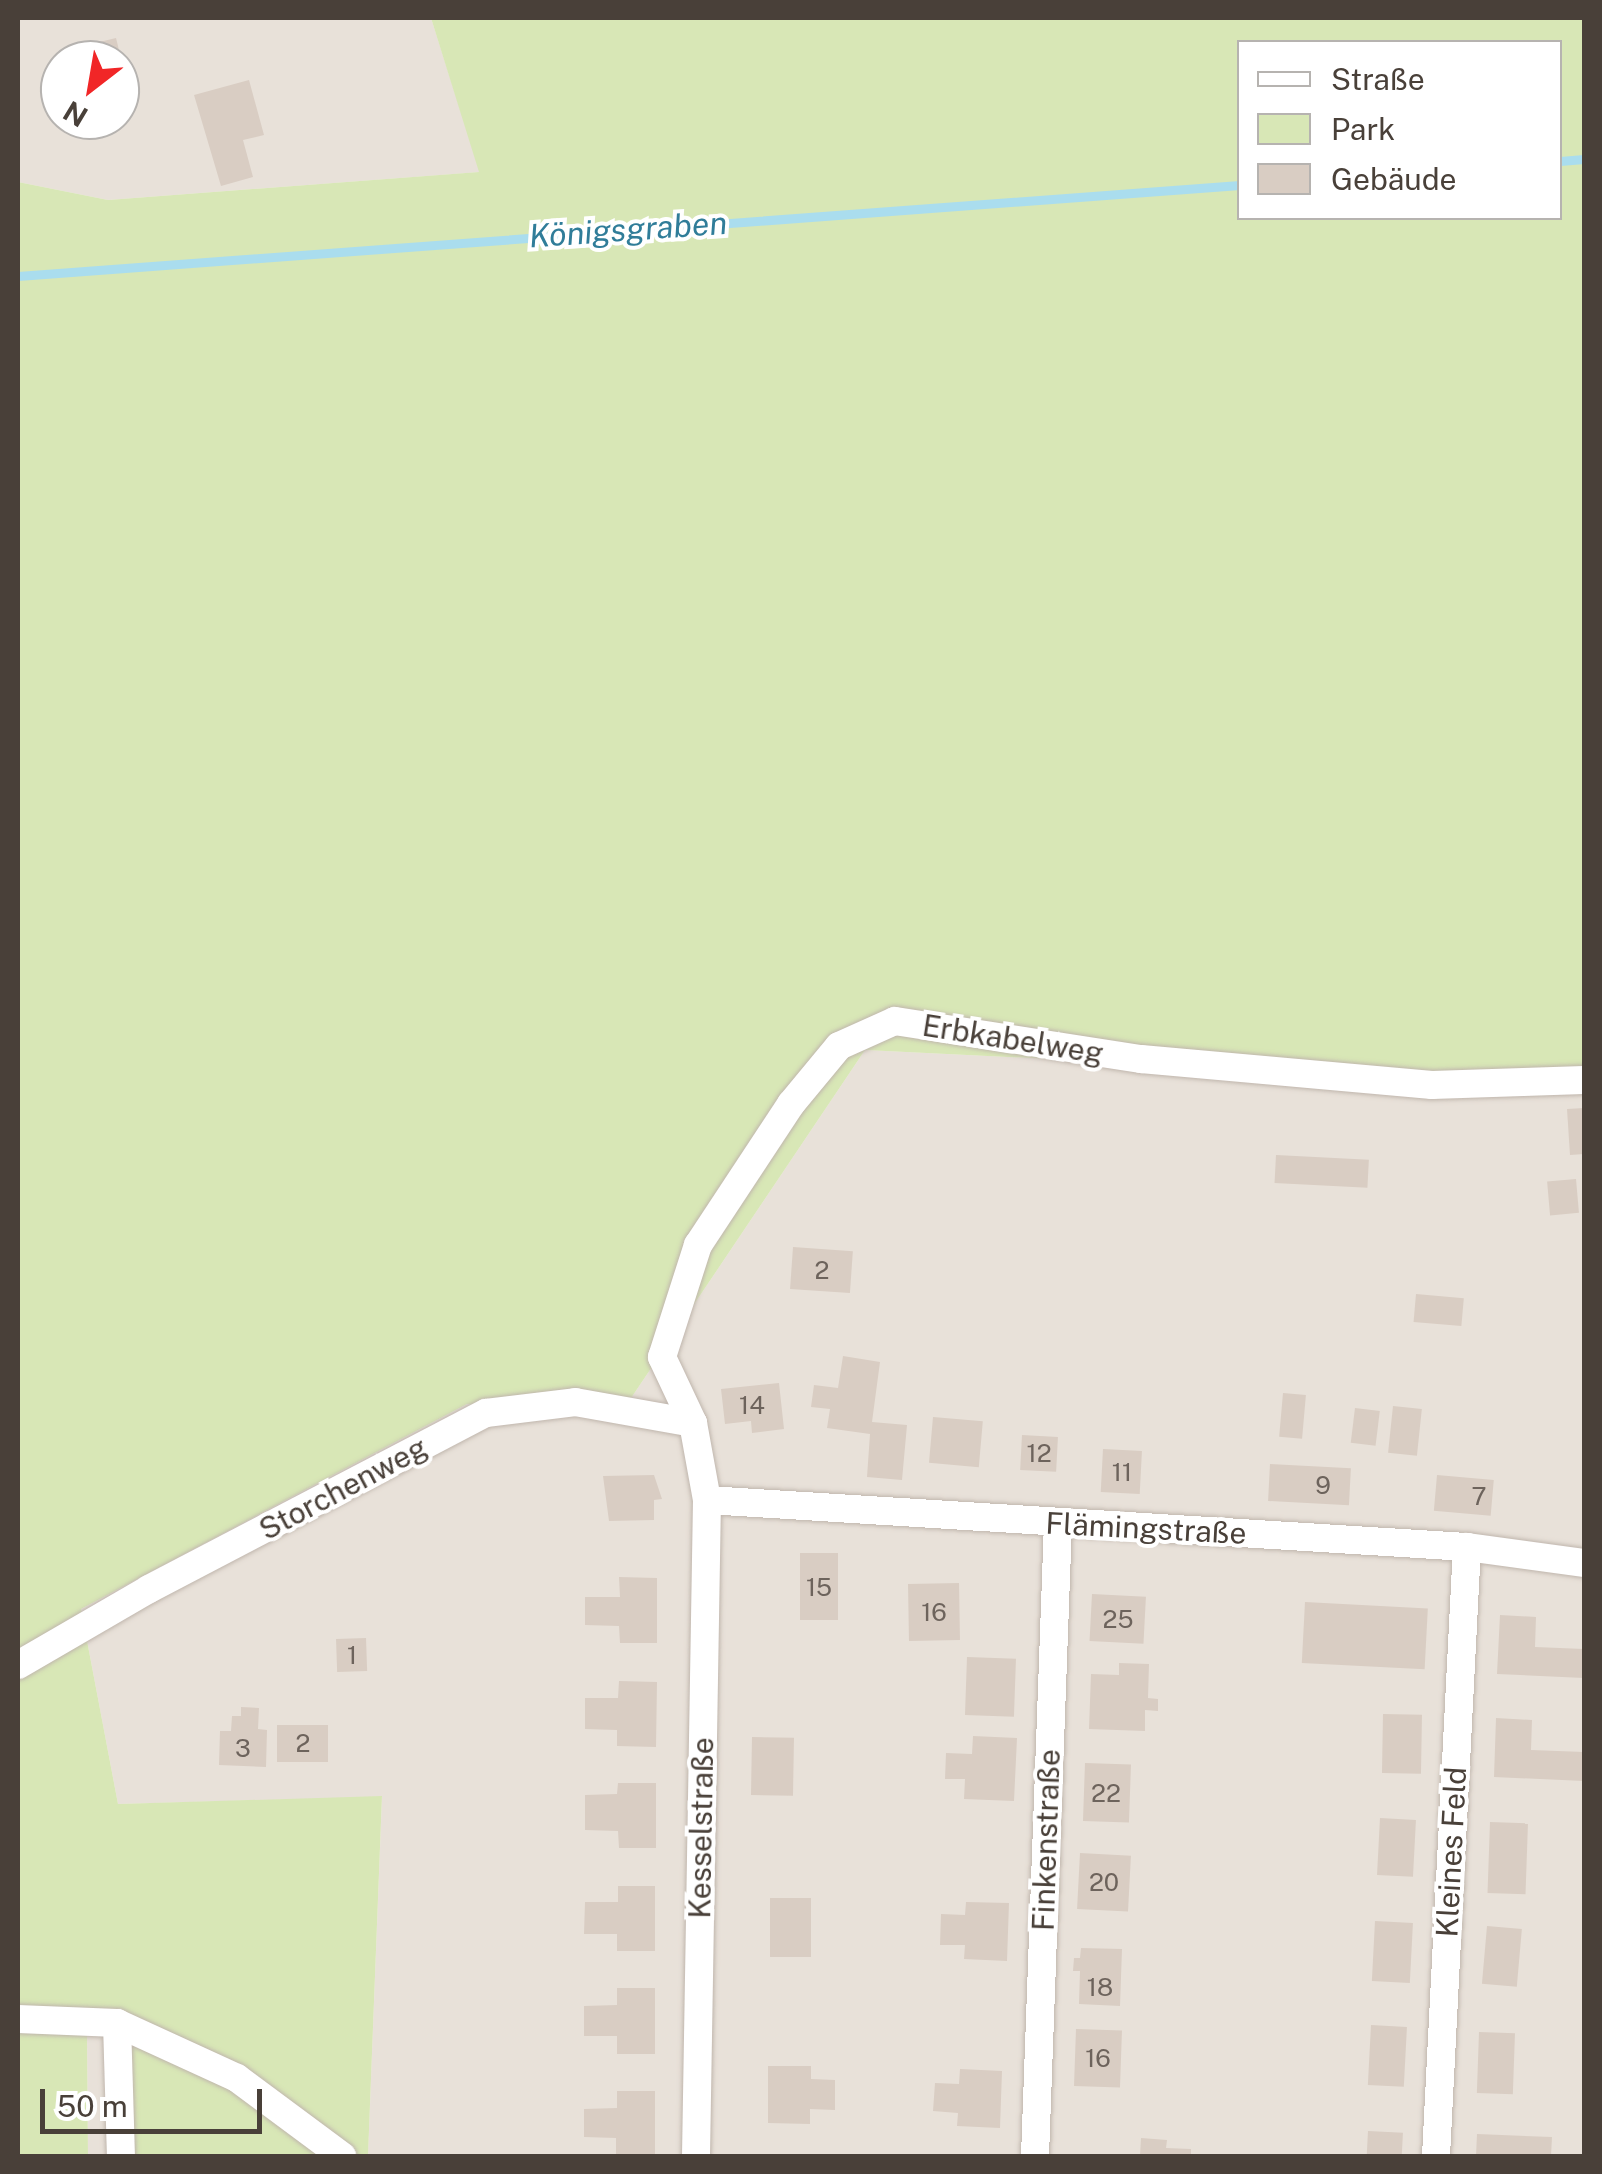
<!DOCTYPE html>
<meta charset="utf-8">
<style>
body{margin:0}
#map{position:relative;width:1602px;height:2174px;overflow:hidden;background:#f5f0eb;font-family:"Public Sans",sans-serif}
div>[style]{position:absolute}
.residential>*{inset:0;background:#e8e1d9}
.green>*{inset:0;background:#d8e7b6}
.stream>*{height:9px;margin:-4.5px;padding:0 4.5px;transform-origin:4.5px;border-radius:4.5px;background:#ade}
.building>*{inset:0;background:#d9cdc3;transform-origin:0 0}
.roads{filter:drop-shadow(0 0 2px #c0b6ad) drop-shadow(0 0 2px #c0b6ad)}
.street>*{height:28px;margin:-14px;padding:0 14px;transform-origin:14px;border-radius:14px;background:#fff}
span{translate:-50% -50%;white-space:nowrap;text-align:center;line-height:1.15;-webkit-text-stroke:8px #fff;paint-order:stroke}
.number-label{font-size:25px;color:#6d635c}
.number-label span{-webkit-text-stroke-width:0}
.street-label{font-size:30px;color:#494039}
.water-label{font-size:32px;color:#307d99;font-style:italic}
.frame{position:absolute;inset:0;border:20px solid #494039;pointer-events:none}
.legend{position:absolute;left:1237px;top:40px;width:325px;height:180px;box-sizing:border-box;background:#fff;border:2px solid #b6b3b0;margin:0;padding:12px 18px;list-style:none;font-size:30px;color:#494039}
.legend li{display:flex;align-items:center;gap:20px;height:50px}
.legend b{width:50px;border:2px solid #b6b3b0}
.north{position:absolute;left:40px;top:40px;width:100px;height:100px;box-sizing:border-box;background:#fff;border:2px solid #b6b3b0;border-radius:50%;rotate:211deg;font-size:28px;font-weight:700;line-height:40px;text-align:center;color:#494039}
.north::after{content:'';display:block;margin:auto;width:35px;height:45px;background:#f12627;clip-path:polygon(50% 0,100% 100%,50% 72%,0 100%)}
.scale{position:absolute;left:40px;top:2089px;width:222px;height:45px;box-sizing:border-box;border:5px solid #494039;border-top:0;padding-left:12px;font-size:30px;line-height:35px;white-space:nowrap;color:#494039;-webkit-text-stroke:8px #fff;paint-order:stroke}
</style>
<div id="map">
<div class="residential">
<i style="clip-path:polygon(evenodd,18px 18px,431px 18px,480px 172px,108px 200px,18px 182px,18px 18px,60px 60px,120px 60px,120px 120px,60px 120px,60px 60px)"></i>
<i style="clip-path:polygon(865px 1050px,1419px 1077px,1584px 1078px,1584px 2156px,368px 2156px,382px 1797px,118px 1804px,81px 1609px,467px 1404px,619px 1416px)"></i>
<i style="clip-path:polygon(87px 2029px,105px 2031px,116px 2156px,88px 2156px)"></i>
</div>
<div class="green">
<i style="clip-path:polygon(evenodd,431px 18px,1584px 18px,1584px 1078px,1419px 1077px,865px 1050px,619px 1416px,467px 1404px,81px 1609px,118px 1804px,382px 1796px,368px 2156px,116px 2156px,105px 2032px,87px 2030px,88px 2156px,18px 2156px,18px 182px,108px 200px,479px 172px,431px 18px,1240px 42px,1560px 42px,1560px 218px,1240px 218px,1240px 42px)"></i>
</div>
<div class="stream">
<i style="left:1560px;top:161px;width:24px;rotate:-5deg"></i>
<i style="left:18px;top:276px;width:1225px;rotate:-4.26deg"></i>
</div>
<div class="building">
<i style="left:116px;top:38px;width:12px;height:16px;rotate:76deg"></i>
<i style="clip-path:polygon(249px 80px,264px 135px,243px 140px,253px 177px,221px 186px,194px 95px)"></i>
<i style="clip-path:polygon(1584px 1108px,1584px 1154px,1570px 1155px,1567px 1109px)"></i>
<i style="left:1276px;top:1155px;width:93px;height:28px;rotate:3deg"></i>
<i style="left:1576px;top:1179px;width:34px;height:29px;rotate:85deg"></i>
<i style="left:793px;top:1247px;width:60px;height:42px;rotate:4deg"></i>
<i style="left:1416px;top:1294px;width:48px;height:28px;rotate:5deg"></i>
<i style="clip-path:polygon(843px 1356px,880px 1362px,872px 1422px,907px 1425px,902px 1480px,867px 1477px,870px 1434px,827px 1428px,830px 1409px,811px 1407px,814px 1385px,838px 1388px)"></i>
<i style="clip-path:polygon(779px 1383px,784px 1429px,752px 1433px,751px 1421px,725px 1424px,721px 1389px)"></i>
<i style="left:1283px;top:1393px;width:23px;height:44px;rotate:5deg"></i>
<i style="left:1393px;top:1406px;width:29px;height:47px;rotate:6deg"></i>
<i style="left:1355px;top:1408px;width:25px;height:35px;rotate:7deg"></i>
<i style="left:933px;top:1417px;width:50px;height:46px;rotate:5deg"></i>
<i style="left:1022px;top:1435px;width:36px;height:35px;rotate:3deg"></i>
<i style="left:1103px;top:1449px;width:39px;height:43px;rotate:3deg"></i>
<i style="left:1270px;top:1464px;width:81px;height:37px;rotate:3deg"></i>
<i style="clip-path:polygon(654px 1475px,662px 1499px,654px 1500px,654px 1520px,609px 1521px,603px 1476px)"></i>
<i style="left:1437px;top:1475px;width:57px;height:36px;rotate:5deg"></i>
<i style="left:800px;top:1553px;width:38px;height:67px"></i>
<i style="clip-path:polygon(619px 1577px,657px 1578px,657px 1643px,620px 1643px,619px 1626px,585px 1625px,585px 1597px,620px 1597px)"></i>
<i style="left:959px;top:1583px;width:57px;height:51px;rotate:89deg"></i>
<i style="left:1092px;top:1594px;width:54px;height:47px;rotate:3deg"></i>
<i style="left:1305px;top:1602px;width:123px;height:61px;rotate:3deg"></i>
<i style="clip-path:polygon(1500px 1615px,1536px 1617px,1535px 1647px,1584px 1649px,1584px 1678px,1497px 1674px)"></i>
<i style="left:366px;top:1638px;width:33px;height:30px;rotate:88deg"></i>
<i style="left:967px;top:1657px;width:49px;height:58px;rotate:2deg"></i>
<i style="clip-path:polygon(1119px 1663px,1149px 1664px,1148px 1698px,1158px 1699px,1158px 1711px,1145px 1710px,1145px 1731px,1089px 1729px,1091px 1674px,1119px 1675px)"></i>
<i style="clip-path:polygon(619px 1681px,657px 1682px,656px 1747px,617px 1746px,617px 1730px,585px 1729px,585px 1698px,618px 1698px)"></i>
<i style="clip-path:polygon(241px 1707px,259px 1708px,258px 1729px,267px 1730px,266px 1767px,219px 1765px,220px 1731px,231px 1731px,232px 1716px,241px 1716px)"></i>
<i style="left:1383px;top:1714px;width:39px;height:59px;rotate:1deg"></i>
<i style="clip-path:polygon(1496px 1718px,1532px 1720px,1531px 1750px,1584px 1752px,1584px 1781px,1494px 1777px)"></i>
<i style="left:277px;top:1725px;width:51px;height:37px"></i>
<i style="clip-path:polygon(973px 1736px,1017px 1738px,1014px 1801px,964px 1799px,965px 1779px,945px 1779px,946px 1753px,972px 1754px)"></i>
<i style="left:752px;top:1737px;width:42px;height:58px;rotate:1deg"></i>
<i style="left:1085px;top:1763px;width:46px;height:58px;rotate:2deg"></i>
<i style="clip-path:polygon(618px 1783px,656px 1783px,656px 1848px,619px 1848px,618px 1831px,585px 1830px,585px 1795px,617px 1794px)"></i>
<i style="left:1380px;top:1818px;width:36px;height:57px;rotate:3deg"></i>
<i style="left:1490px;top:1822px;width:38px;height:71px;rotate:2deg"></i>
<i style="left:1080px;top:1853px;width:51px;height:56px;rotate:3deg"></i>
<i style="clip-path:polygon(618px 1886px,655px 1886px,655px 1951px,617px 1951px,617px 1934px,584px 1934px,585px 1902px,618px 1902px)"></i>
<i style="left:770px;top:1898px;width:41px;height:59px"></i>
<i style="clip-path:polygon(966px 1902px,1009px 1903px,1007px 1961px,964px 1959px,965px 1945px,940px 1945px,941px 1914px,965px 1915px)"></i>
<i style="left:1375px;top:1921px;width:38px;height:60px;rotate:3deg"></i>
<i style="left:1487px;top:1926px;width:35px;height:58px;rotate:5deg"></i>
<i style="clip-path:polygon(1081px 1948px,1122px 1949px,1120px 2006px,1079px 2004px,1080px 1971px,1073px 1971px,1074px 1958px,1080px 1958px)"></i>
<i style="clip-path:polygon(617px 1988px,655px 1988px,655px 2054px,617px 2054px,617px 2036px,584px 2036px,584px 2006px,617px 2005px)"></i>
<i style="left:1371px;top:2025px;width:36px;height:60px;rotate:3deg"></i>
<i style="left:1076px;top:2029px;width:46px;height:57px;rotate:2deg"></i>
<i style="left:1479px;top:2032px;width:36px;height:61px;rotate:2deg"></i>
<i style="clip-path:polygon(768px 2066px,811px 2066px,811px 2079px,835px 2080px,835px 2110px,810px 2109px,810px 2124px,768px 2123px)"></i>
<i style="clip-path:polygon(960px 2069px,1002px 2071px,1000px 2128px,957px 2126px,958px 2113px,933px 2111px,935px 2083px,959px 2084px)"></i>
<i style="clip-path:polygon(617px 2091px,655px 2091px,655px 2156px,616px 2156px,616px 2138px,584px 2137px,584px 2109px,617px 2108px)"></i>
<i style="left:1368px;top:2131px;width:35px;height:25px;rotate:3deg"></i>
<i style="clip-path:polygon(1477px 2134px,1552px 2137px,1551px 2156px,1476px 2156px)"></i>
<i style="clip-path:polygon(1141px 2138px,1167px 2140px,1166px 2148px,1191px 2149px,1191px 2156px,1140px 2156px)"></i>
</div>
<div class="roads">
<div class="street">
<i style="left:707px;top:1500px;width:761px;rotate:3.54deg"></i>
<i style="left:1467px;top:1547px;width:118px;rotate:7.8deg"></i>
<i style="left:18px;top:1665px;width:151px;rotate:-30.1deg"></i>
<i style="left:149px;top:1589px;width:380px;rotate:-27.6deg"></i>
<i style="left:486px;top:1413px;width:90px;rotate:-7deg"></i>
<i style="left:575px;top:1402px;width:120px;rotate:10.1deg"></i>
<i style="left:18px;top:2019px;width:99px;rotate:2.3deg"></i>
<i style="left:117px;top:2023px;width:132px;rotate:24.6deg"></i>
<i style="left:237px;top:2078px;width:131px;rotate:36.6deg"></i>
<i style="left:117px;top:2023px;width:133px;rotate:88.3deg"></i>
<i style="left:696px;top:2156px;width:656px;rotate:-89.04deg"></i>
<i style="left:707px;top:1500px;width:78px;rotate:-100.3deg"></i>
<i style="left:693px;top:1423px;width:73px;rotate:-115.2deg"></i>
<i style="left:662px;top:1357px;width:118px;rotate:-72.2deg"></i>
<i style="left:698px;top:1245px;width:169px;rotate:-56.6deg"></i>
<i style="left:791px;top:1104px;width:75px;rotate:-50.4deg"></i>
<i style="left:839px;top:1046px;width:61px;rotate:-24.1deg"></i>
<i style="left:895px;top:1021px;width:249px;rotate:8.8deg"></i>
<i style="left:1141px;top:1059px;width:292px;rotate:5.1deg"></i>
<i style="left:1432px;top:1085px;width:152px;rotate:-1.9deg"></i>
<i style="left:1035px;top:2156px;width:633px;rotate:-87.92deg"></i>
<i style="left:1436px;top:2156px;width:610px;rotate:-87.09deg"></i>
</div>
</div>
<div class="number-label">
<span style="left:822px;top:1270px">2</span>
<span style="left:752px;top:1405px">14</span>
<span style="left:1039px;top:1453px">12</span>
<span style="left:1122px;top:1472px">11</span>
<span style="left:1323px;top:1485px">9</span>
<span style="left:1479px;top:1496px">7</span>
<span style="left:819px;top:1587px">15</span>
<span style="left:934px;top:1612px">16</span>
<span style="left:1118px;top:1619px">25</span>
<span style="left:352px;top:1655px">1</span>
<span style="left:303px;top:1743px">2</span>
<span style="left:243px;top:1748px">3</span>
<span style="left:1106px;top:1793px">22</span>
<span style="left:1104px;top:1882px">20</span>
<span style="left:1100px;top:1987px">18</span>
<span style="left:1098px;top:2058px">16</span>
</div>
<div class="street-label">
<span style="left:1013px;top:1039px;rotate:9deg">Erbkabelweg</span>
<span style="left:343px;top:1488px;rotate:-28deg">Storchenweg</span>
<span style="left:1146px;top:1528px;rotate:3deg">Flämingstraße</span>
<span style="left:701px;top:1828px;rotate:-89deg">Kesselstraße</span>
<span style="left:1046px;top:1840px;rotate:-88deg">Finkenstraße</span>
<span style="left:1451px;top:1852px;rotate:-87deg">Kleines Feld</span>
</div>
<div class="water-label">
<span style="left:628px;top:230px;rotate:-4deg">Königsgraben</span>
</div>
<div class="frame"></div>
<ul class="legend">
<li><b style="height:12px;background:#fff"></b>Straße</li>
<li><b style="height:28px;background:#d8e7b6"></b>Park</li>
<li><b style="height:28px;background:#d9cdc3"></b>Gebäude</li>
</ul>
<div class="north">N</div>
<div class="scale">50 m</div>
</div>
